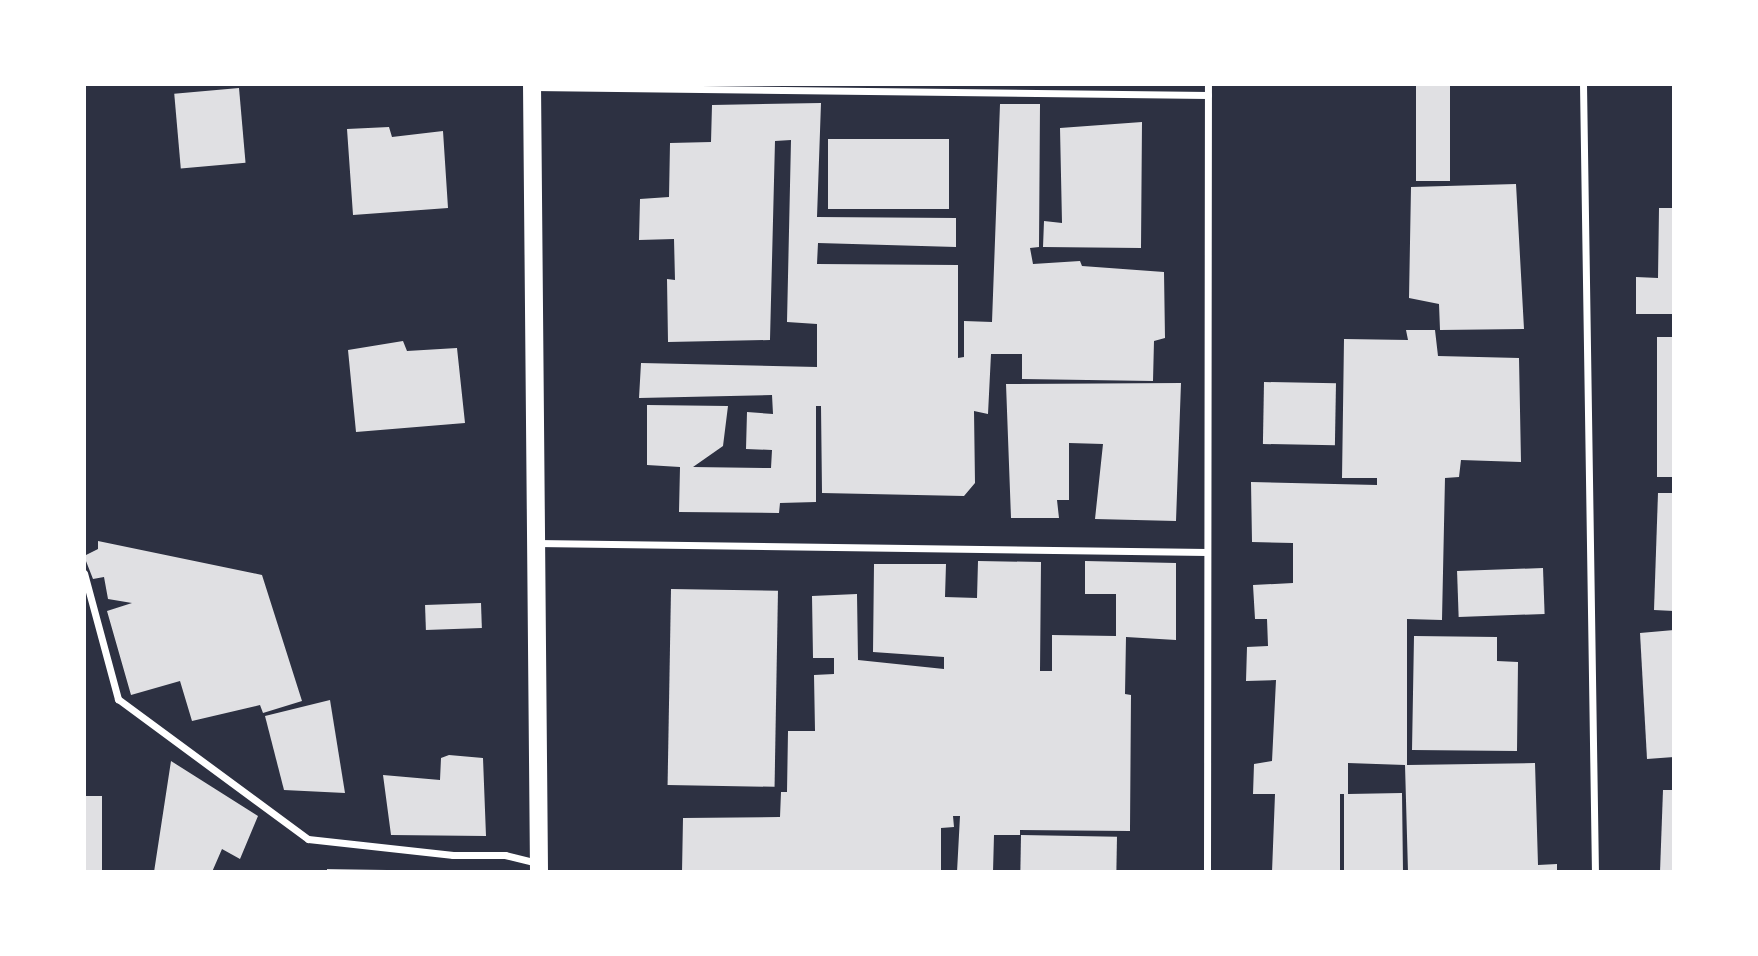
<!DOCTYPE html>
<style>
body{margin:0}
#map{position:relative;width:1758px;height:956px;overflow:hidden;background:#2d3142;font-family:"Noto Sans",sans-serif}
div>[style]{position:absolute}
.building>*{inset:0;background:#e0e0e3;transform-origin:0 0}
.minor>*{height:7px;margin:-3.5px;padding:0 3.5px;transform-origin:3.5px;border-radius:3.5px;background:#fff}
.primary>*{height:18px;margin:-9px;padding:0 9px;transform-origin:9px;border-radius:9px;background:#fff}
span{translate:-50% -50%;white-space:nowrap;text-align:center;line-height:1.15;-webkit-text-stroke:5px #fff;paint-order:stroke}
.frame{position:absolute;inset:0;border:86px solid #fff;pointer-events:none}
</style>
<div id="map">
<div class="building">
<i style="left:1416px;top:84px;width:34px;height:97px"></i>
<i style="left:239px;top:88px;width:75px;height:65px;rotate:85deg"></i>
<i style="clip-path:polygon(821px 103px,817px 217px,956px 218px,956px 247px,818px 243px,817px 264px,958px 265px,958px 358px,964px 357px,964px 321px,992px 322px,1000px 104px,1040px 104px,1039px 247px,1030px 248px,1033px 264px,1080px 261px,1082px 266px,1164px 272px,1165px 338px,1154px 341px,1153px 381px,1022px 379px,1022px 354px,991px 354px,988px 414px,974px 411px,975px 483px,964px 496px,822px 493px,821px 406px,816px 406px,816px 502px,780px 503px,779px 513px,679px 512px,680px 467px,647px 465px,647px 405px,728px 406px,723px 446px,693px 467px,771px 468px,772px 450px,746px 449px,747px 412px,773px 414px,772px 395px,639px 398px,641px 363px,817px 367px,817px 324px,787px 322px,791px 140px,775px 141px,770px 340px,668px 342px,667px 279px,675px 280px,674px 239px,639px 240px,640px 199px,669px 197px,670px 143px,711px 142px,712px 105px)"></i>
<i style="clip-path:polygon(1142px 122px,1141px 248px,1043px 247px,1044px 221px,1062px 223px,1060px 128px)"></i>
<i style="clip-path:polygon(389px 127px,392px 137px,443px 131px,448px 208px,353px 215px,347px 129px)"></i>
<i style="left:828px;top:139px;width:121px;height:70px"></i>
<i style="clip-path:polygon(1516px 184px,1524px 329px,1440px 330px,1439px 304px,1409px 298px,1411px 187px)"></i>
<i style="clip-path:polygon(1659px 208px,1674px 208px,1674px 314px,1636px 314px,1636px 277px,1658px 278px)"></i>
<i style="clip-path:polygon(1406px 330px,1435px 330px,1438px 356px,1519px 358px,1521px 462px,1461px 460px,1459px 477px,1445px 478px,1442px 620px,1407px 619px,1407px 765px,1535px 763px,1538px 865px,1557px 864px,1557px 872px,1408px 872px,1405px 765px,1348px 763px,1348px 794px,1402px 793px,1403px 872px,1344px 872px,1344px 794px,1340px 794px,1340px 872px,1272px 872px,1275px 794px,1253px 794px,1254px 764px,1272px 761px,1276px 680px,1246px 681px,1247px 647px,1268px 646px,1267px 619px,1255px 619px,1253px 585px,1293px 583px,1293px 543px,1252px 542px,1251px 482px,1377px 485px,1377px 478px,1342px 478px,1344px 339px,1408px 340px)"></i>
<i style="left:1657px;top:337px;width:17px;height:140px"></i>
<i style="clip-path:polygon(403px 341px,407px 351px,457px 348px,465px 423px,356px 432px,348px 350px)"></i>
<i style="left:1264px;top:382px;width:72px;height:62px;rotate:1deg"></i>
<i style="clip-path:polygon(1181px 383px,1176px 521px,1095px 519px,1103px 444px,1069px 443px,1069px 500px,1057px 500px,1059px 518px,1011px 518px,1006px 384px)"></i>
<i style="clip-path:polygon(1658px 493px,1674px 493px,1674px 611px,1654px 610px)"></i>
<i style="clip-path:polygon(98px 541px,262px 575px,302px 701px,263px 713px,260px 705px,192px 721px,180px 681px,131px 695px,107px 611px,132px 603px,108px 599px,104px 577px,93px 579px,84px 556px,98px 549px)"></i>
<i style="clip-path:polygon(978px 561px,1041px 562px,1040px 671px,1052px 671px,1052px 635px,1116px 636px,1116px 594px,1085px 594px,1085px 561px,1176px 563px,1176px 640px,1126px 637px,1125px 694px,1131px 695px,1130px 831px,1020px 830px,1020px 835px,994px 835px,993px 872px,957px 872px,960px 816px,953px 816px,954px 827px,941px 828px,941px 872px,682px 872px,683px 818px,780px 817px,781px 792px,787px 792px,788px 731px,815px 731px,814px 675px,834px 674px,834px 658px,813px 658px,812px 596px,857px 594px,858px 660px,944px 669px,944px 657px,873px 652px,874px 564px,946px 564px,945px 597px,977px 598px)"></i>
<i style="left:1543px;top:568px;width:46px;height:86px;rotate:88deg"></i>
<i style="left:671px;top:589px;width:107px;height:196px;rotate:1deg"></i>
<i style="left:481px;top:603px;width:25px;height:56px;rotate:88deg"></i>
<i style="clip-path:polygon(1674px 630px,1674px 757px,1647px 759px,1640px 633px)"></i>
<i style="clip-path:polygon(1414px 636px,1497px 637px,1497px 661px,1518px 662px,1517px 751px,1412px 750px)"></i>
<i style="clip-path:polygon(330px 700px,345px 793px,284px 790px,265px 716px)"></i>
<i style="clip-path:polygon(449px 755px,483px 758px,486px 836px,391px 835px,383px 775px,440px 780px,441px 758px)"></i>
<i style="clip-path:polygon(171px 761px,258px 816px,240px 859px,222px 849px,212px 872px,154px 872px)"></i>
<i style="clip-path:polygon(1663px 790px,1674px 790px,1674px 872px,1660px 872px)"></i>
<i style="left:84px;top:796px;width:18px;height:76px"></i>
<i style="left:1021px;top:835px;width:96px;height:37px;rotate:1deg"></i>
<i style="clip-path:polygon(327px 869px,387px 870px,387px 872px,327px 872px)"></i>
</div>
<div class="minor">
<i style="left:1583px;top:84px;width:788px;rotate:89.13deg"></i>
<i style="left:533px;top:87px;width:675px;rotate:0.68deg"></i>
<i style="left:536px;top:543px;width:671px;rotate:0.77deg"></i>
<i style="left:84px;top:573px;width:131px;rotate:74.9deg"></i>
<i style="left:118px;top:699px;width:236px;rotate:36.4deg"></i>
<i style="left:308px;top:839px;width:146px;rotate:6.3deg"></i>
<i style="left:453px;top:855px;width:52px"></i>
<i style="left:505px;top:855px;width:34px;rotate:14deg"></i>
<i style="left:1207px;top:872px;width:788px;rotate:-89.93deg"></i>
</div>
<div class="primary">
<i style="left:532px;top:84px;width:788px;rotate:89.49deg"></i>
</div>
<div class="frame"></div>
</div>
